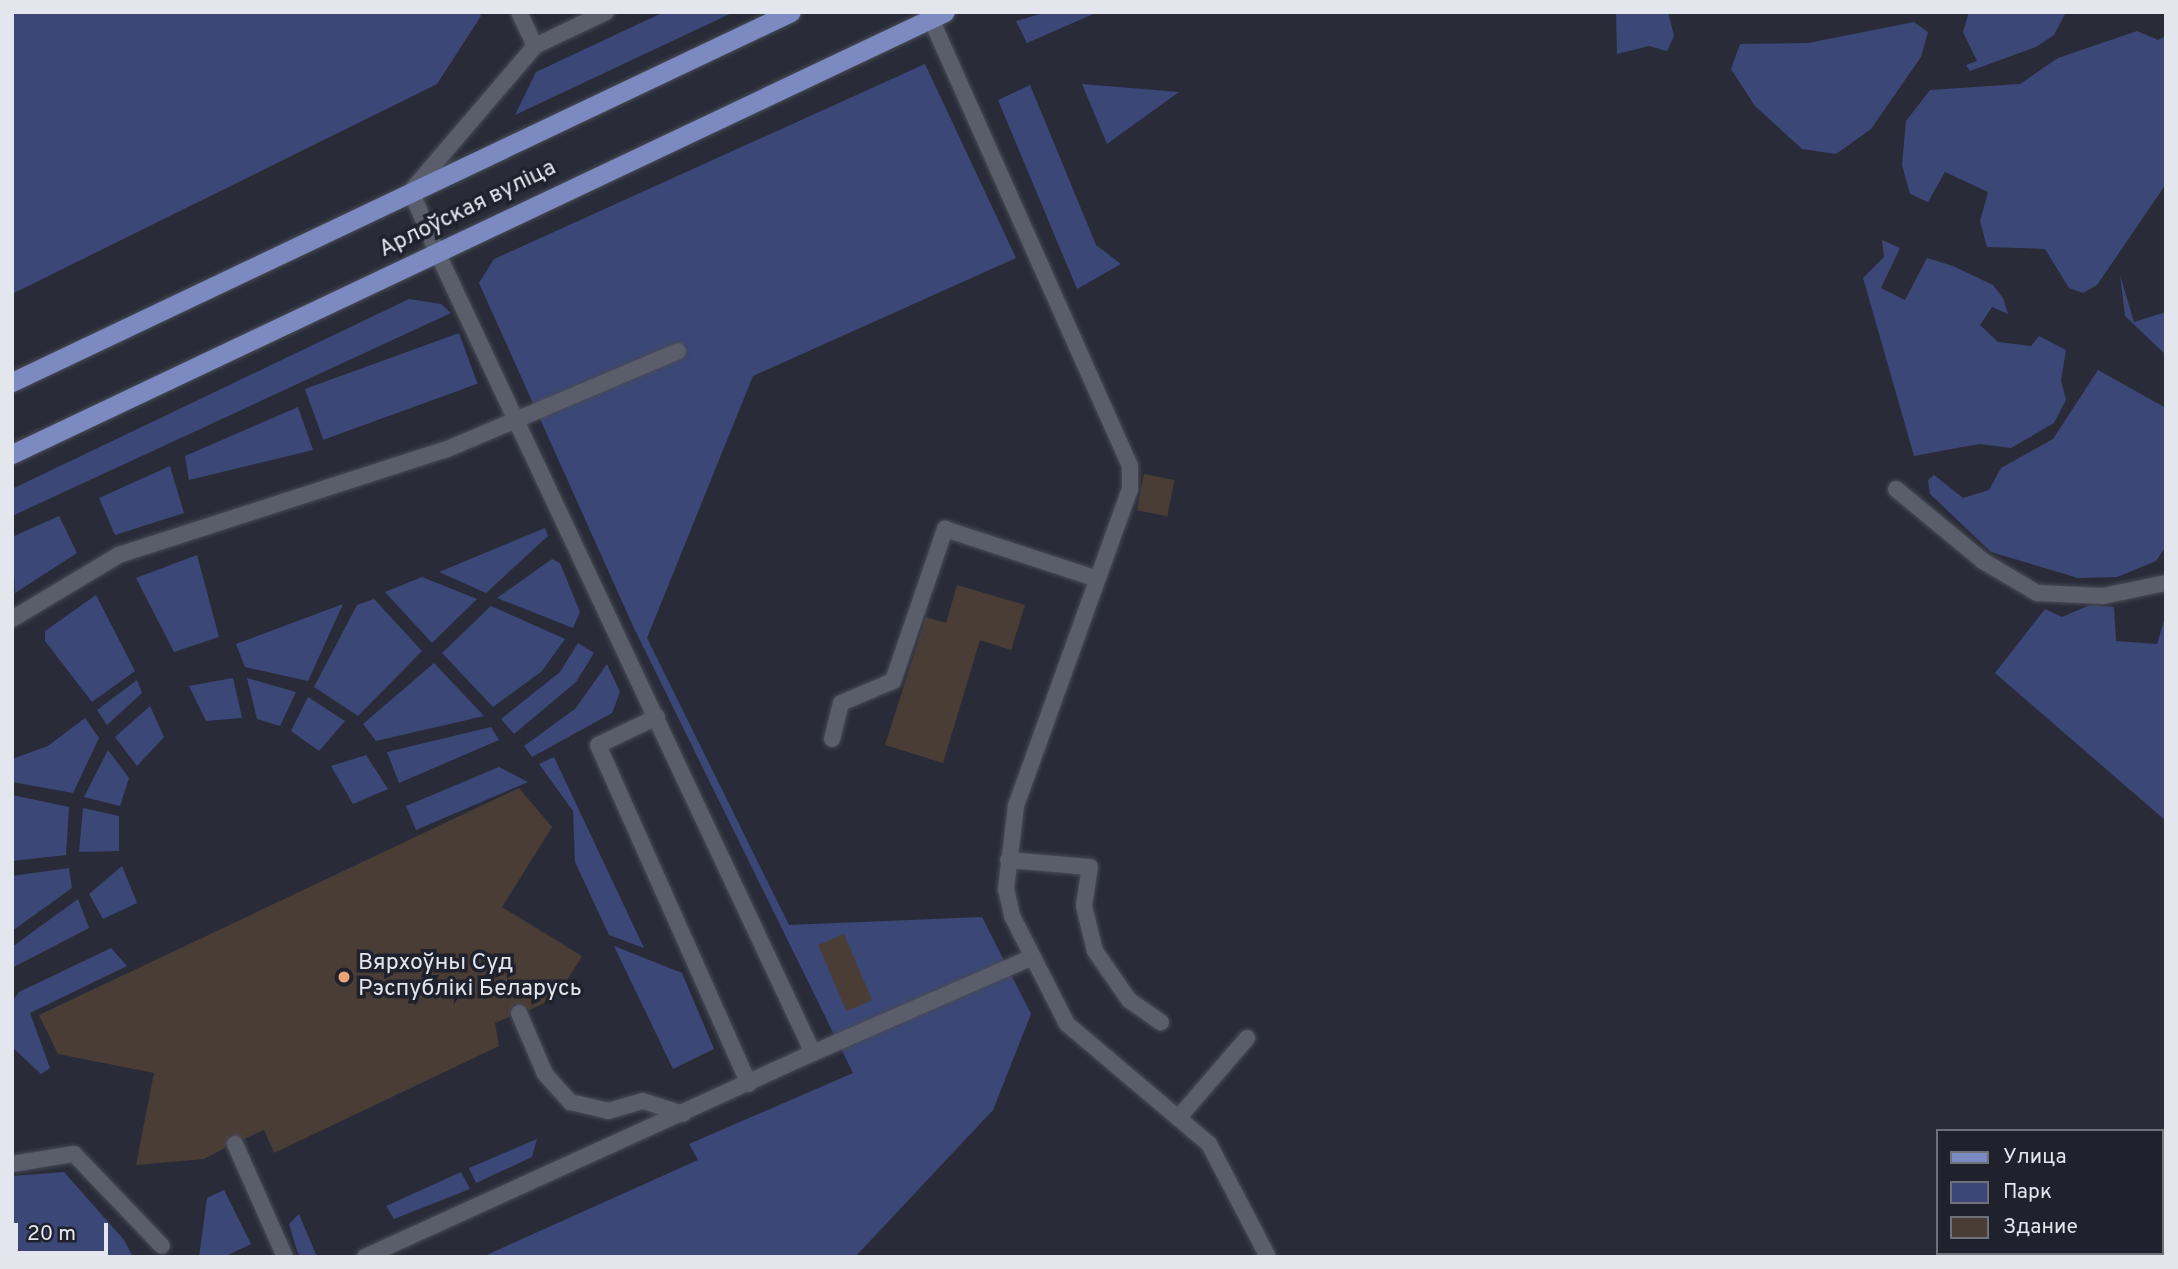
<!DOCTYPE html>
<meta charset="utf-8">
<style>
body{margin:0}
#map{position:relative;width:2178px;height:1269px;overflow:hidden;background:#292c38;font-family:Overpass,sans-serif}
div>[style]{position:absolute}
.green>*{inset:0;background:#3b4777;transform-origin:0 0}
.building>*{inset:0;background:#4a3d36;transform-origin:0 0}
.roads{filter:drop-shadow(0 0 2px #484b55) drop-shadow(0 0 2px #484b55)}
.service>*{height:16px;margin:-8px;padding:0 8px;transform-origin:8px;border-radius:8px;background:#5a5e6b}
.primary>*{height:19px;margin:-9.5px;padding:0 9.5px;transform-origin:9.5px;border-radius:9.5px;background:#7c8ac2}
.dots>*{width:19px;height:19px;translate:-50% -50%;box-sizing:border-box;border:4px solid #1f222d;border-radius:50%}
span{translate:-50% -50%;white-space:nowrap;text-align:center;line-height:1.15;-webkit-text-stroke:7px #1f222d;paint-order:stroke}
.street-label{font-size:23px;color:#e4e6ee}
.poi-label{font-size:23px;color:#e4e6ee}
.left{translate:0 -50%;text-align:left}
.frame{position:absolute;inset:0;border:14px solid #e4e6ee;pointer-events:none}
.legend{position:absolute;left:1936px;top:1129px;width:228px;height:126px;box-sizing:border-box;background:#1f222d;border:2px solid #6e707a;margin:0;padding:9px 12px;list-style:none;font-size:21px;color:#e4e6ee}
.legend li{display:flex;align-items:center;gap:14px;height:35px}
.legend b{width:35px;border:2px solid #6e707a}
.scale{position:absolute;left:14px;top:1223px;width:94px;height:32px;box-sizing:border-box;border:4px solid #e4e6ee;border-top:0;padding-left:9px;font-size:21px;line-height:24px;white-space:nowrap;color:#e4e6ee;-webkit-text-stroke:5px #1f222d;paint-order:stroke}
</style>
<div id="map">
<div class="green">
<i style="clip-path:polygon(12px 12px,479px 12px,481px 16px,437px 84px,12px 294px)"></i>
<i style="clip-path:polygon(664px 12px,734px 12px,515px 115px,536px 72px)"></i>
<i style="clip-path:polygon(1047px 12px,1098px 12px,1027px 43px,1016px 21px)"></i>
<i style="clip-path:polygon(1616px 12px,1668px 12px,1674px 36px,1667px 51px,1649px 46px,1617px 54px)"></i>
<i style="clip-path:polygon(1969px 12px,2066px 12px,2054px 35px,2036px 47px,1970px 71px,1966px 65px,1977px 61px,1963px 32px)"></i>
<i style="clip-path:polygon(1914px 22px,1928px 32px,1921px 57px,1871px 129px,1836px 154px,1802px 149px,1755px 106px,1731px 69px,1740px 44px,1808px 43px)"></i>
<i style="clip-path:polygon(2137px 31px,2158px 40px,2166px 36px,2166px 184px,2097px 285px,2083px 293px,2069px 288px,2045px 249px,1987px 247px,1980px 221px,1988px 192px,1945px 172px,1928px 202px,1910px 194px,1902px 165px,1906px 121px,1930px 90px,2020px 84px,2058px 58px)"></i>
<i style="clip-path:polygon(925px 64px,1016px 258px,753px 376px,647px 638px,789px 925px,982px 917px,1031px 1014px,993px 1110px,855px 1257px,482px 1257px,698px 1160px,689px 1144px,853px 1073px,633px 626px,479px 283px,494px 259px)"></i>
<i style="clip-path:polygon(1082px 84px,1179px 92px,1107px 144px)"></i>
<i style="clip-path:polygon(1030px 85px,1096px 245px,1121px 264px,1077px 289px,998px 100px)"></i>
<i style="clip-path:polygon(1882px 240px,1900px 248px,1881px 288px,1905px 300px,1927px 258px,1953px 266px,1993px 285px,2003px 298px,2008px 314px,1992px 307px,1980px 325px,1998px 342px,2031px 346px,2039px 336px,2066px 350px,2061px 380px,2066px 400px,2054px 423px,2011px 448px,1979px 444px,1914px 456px,1863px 278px,1884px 257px)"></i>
<i style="clip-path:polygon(2120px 275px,2134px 322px,2166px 312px,2166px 355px,2125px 316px)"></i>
<i style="clip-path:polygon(409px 299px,441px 304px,451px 313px,12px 516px,12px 489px)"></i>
<i style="left:459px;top:333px;width:54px;height:164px;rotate:70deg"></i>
<i style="clip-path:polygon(2098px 370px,2166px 408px,2166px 546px,2156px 561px,2117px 577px,2078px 578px,1991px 552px,1930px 494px,1928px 480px,1934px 475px,1963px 498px,1989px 490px,2001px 468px,2053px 439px)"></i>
<i style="clip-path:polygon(298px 407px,313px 450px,189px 480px,185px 456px)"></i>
<i style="clip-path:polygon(170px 466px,184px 513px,115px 535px,99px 498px)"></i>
<i style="clip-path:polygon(59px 516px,77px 553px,15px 593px,12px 537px)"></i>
<i style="clip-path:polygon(545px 528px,548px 536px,486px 593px,439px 572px)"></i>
<i style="clip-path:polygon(197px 555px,219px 637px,174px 652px,136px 578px)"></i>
<i style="clip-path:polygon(552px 559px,560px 563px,580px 612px,573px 628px,497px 598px)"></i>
<i style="clip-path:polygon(422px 577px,477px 599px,432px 643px,385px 592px)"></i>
<i style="clip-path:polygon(96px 595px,135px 671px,92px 702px,45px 641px,45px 631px)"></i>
<i style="clip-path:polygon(374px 599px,422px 651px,358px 716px,314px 687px,357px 605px)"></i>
<i style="clip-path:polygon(343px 604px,308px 681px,245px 667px,236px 644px)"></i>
<i style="clip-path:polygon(2090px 605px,2114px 607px,2116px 641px,2157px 644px,2166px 614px,2166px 821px,1995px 673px,2045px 609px,2062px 617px)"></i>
<i style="clip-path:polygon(491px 606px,565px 639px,542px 671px,493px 707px,442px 653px)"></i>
<i style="clip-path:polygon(578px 643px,594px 653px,576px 682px,514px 734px,501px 719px,560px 672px)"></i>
<i style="clip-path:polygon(434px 663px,484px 716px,376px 741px,363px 724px)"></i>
<i style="clip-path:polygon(607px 664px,620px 692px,612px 713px,532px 757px,524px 746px,575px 709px)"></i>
<i style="clip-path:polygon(233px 678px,242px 718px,206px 721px,189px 686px)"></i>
<i style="clip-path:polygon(247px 678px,296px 692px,280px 726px,257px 719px)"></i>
<i style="clip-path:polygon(137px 680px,142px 693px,107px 725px,97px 710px)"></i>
<i style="clip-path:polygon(308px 697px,345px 721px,319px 751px,291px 731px)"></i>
<i style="clip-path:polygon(150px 706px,164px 737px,137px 766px,115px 737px)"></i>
<i style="clip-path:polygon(85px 718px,99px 738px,73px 793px,12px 782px,12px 759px,48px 746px)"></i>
<i style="clip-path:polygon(491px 727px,499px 740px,399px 783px,387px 752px)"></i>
<i style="clip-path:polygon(108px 750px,129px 778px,120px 806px,84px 797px)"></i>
<i style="clip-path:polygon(366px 755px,388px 789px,353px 804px,331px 766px)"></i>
<i style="clip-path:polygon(554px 757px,644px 948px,609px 935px,575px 862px,573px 811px,539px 764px)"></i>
<i style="clip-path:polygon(499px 767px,528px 782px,416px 830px,406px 806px)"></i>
<i style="clip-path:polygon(12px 795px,69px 807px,66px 855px,12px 861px)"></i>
<i style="clip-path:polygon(83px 808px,119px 816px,119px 851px,79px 852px)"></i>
<i style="clip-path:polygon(122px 866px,137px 903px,103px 919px,89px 894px)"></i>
<i style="clip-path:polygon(69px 868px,72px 888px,12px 931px,12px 876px)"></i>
<i style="clip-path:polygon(78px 899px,89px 928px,12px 968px,12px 947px)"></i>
<i style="clip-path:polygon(614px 946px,682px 973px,714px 1049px,673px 1069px)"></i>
<i style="clip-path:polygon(111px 948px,127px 966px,30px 1013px,50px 1068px,41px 1074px,12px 1047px,12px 1002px,19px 992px)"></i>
<i style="clip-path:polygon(537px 1139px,532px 1157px,476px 1183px,469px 1168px)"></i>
<i style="clip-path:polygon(64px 1172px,124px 1240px,133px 1257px,24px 1257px,12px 1240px,12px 1176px)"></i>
<i style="clip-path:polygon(461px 1172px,470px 1189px,394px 1219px,386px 1206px)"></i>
<i style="clip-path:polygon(224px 1190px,251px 1244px,224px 1257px,199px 1257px,207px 1198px)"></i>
<i style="clip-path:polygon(299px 1214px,317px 1257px,299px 1257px,289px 1224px)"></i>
</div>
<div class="building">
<i style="left:1144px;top:474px;width:31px;height:37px;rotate:11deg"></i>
<i style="clip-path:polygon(957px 585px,1025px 605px,1011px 650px,980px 640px,943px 763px,885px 745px,926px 617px,946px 623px)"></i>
<i style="clip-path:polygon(519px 788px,552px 827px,502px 907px,582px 956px,556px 998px,529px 1010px,514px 1004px,509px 1017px,495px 1023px,499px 1046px,274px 1153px,264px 1130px,244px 1139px,230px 1135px,225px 1148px,204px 1159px,136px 1165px,154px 1073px,58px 1054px,39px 1015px)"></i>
<i style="left:844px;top:934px;width:72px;height:28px;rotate:67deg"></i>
</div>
<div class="roads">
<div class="service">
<i style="left:519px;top:12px;width:38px;rotate:65deg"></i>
<i style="left:606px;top:12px;width:79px;rotate:154.4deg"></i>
<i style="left:535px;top:46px;width:191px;rotate:130.5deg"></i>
<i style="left:411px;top:191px;width:66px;rotate:66.9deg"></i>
<i style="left:437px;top:252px;width:885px;rotate:64.85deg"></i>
<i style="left:813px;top:1053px;width:237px;rotate:-23.6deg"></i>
<i style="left:931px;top:19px;width:489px;rotate:66deg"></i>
<i style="left:1130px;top:466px;width:23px;rotate:90deg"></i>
<i style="left:1130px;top:489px;width:337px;rotate:109.8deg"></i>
<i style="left:1016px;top:806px;width:84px;rotate:96.9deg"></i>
<i style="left:1006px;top:889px;width:28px;rotate:77deg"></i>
<i style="left:1012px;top:916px;width:121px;rotate:63deg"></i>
<i style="left:1067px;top:1024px;width:186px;rotate:40.2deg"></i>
<i style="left:1209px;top:1144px;width:127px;rotate:62.4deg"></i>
<i style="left:1896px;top:489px;width:113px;rotate:39.6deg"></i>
<i style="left:1983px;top:561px;width:63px;rotate:30.7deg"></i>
<i style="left:2037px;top:593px;width:66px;rotate:2.6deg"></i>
<i style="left:2103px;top:596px;width:64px;rotate:-11.7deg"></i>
<i style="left:12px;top:619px;width:125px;rotate:-30.9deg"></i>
<i style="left:119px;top:555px;width:342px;rotate:-17.9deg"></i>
<i style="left:445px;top:450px;width:253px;rotate:-23deg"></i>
<i style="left:657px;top:717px;width:65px;rotate:154.6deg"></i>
<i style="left:598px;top:745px;width:371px;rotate:66deg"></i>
<i style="left:832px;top:739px;width:37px;rotate:-76deg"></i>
<i style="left:841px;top:703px;width:56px;rotate:-22.9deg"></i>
<i style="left:893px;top:681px;width:161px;rotate:-71.1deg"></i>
<i style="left:945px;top:529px;width:160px;rotate:18.2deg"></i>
<i style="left:1008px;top:860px;width:82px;rotate:4.9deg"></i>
<i style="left:1090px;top:867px;width:39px;rotate:99deg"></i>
<i style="left:1084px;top:906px;width:46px;rotate:76.3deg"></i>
<i style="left:1095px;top:951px;width:60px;rotate:55.2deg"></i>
<i style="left:1129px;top:1000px;width:39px;rotate:35deg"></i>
<i style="left:519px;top:1013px;width:66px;rotate:66.9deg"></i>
<i style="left:545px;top:1074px;width:38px;rotate:48deg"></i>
<i style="left:570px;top:1102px;width:39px;rotate:13deg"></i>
<i style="left:608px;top:1111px;width:36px;rotate:-16deg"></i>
<i style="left:643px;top:1101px;width:42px;rotate:18deg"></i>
<i style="left:1180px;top:1116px;width:103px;rotate:-49.3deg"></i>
<i style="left:235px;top:1144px;width:124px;rotate:66.1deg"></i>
<i style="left:12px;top:1164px;width:63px;rotate:-9.2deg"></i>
<i style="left:74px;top:1154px;width:127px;rotate:46.3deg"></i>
<i style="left:365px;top:1257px;width:492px;rotate:-24.5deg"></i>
</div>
<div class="primary">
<i style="left:12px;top:382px;width:862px;rotate:-25.41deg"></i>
<i style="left:12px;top:454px;width:1032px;rotate:-25.35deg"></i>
</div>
</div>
<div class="dots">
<i style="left:344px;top:977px;background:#f0a278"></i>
</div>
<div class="street-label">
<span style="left:468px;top:210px;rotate:-26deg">Арлоўская вуліца</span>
</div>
<div class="poi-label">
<span class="left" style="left:358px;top:977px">Вярхоўны Суд<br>Рэспублікі Беларусь</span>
</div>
<div class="frame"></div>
<ul class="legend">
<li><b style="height:9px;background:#7c8ac2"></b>Улица</li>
<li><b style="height:19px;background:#3b4777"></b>Парк</li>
<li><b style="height:19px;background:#4a3d36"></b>Здание</li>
</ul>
<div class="scale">20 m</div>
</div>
